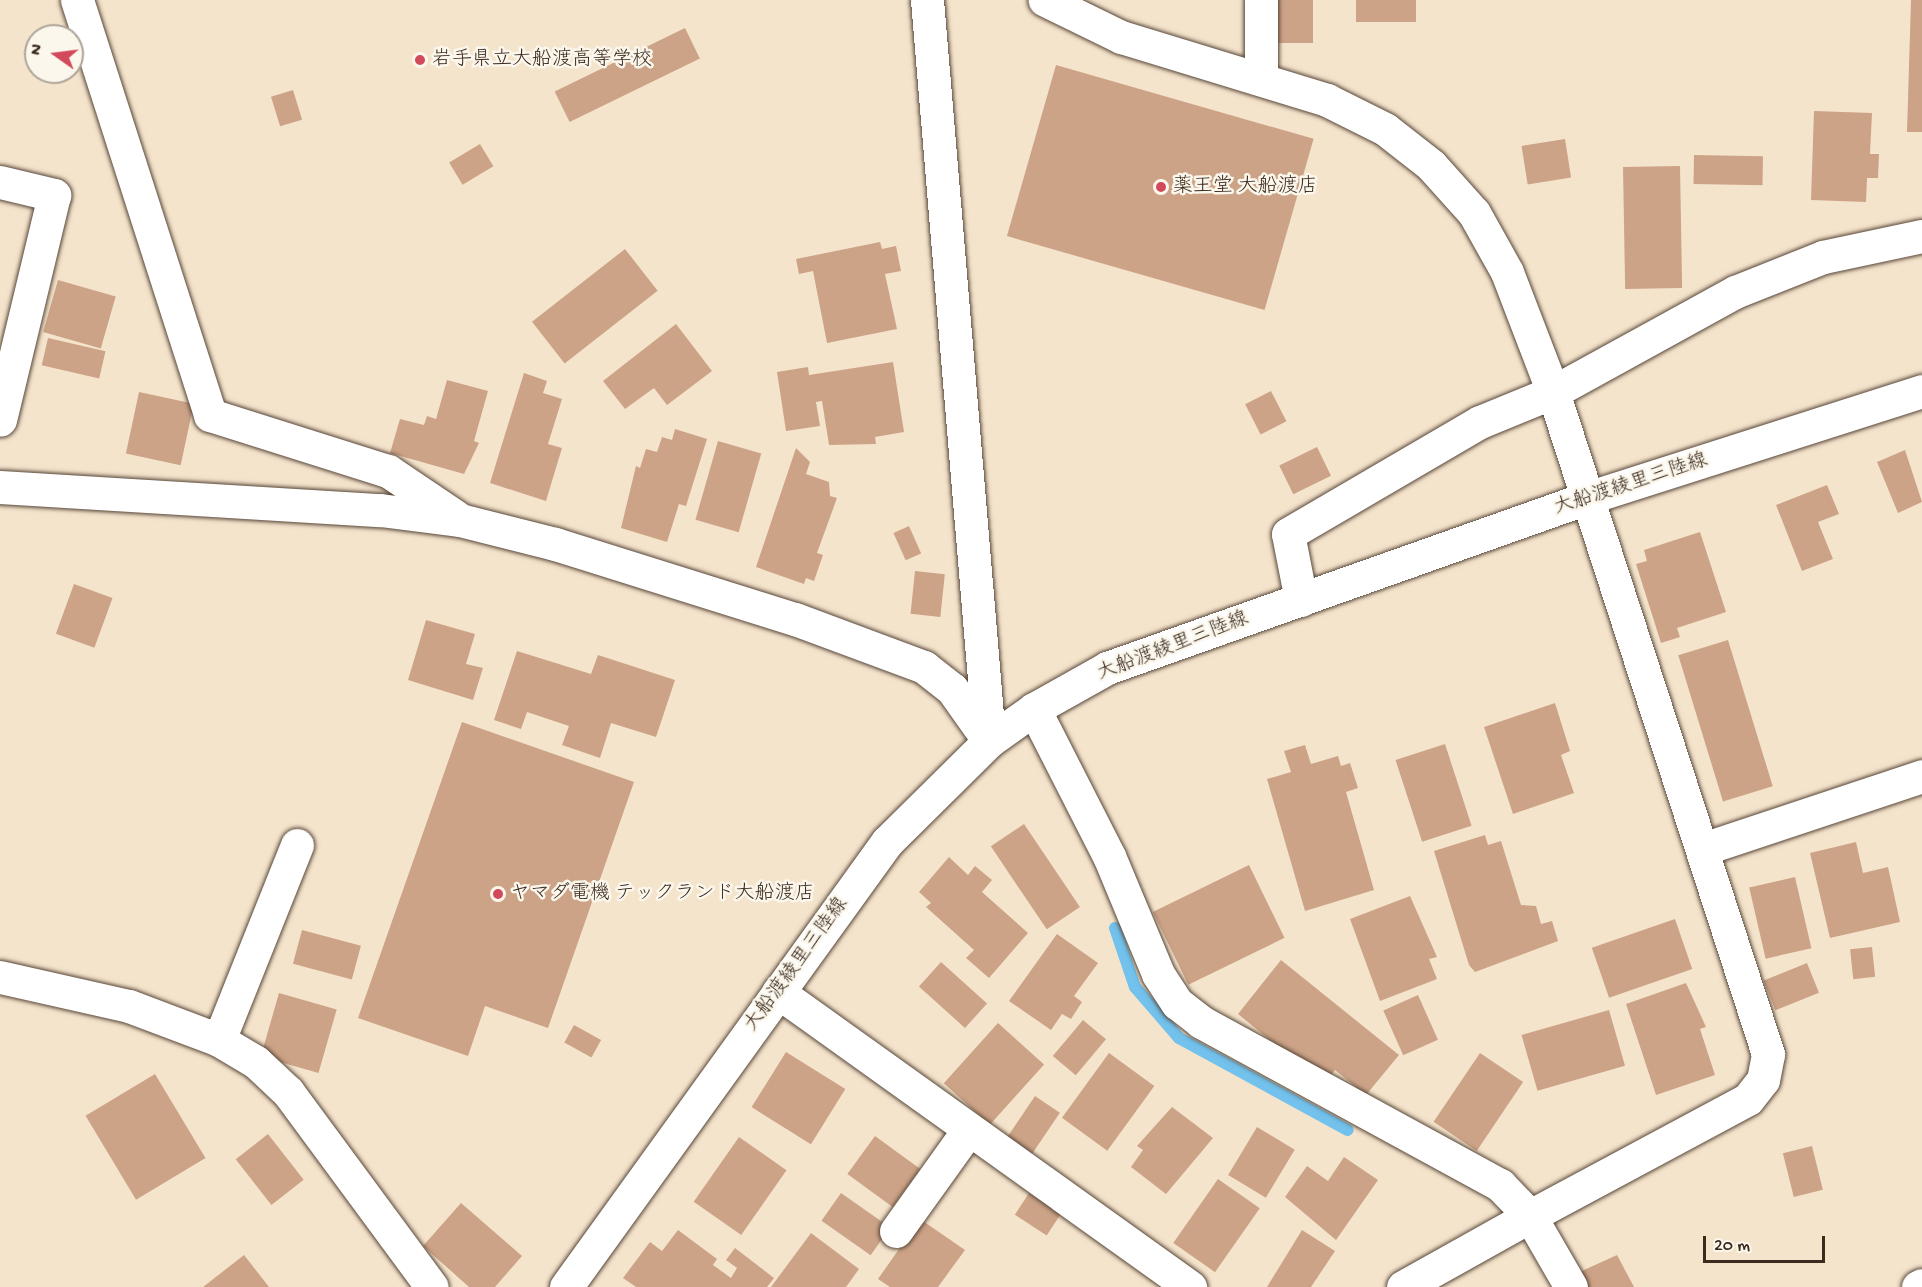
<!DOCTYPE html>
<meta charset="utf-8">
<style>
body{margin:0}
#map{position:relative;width:1922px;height:1287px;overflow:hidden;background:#f5e4cc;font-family:"Gochi Hand","Klee One",sans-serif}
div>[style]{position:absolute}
.stream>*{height:12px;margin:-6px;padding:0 6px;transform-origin:6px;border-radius:6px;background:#72c2ed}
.building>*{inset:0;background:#cda387;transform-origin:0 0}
.roads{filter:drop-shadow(0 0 2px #574638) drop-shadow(0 0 2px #574638)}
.minor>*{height:33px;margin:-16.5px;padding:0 16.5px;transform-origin:16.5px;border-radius:16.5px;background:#fff}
.major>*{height:33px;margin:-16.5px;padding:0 16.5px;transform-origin:16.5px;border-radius:16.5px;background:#fff}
.dots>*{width:16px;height:16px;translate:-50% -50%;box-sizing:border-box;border:3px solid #fbf7ec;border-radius:50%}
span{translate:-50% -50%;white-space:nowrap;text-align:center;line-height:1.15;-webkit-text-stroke:5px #fbf7ec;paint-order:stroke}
.poi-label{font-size:20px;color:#3b2a1e}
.left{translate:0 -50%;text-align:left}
.street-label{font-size:20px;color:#3b2a1e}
.north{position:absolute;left:24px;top:24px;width:60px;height:60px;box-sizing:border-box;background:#fbf7ec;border:2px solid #aea59a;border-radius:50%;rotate:284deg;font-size:16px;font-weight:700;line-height:24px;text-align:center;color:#3b2a1e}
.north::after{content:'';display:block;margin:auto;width:21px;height:27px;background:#d1495b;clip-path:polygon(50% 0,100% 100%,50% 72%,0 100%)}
.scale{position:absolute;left:1703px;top:1236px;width:122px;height:27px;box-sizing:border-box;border:3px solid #3b2a1e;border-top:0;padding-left:8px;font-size:18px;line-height:21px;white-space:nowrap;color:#3b2a1e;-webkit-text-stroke:4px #fbf7ec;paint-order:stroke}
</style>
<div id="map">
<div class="stream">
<i style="left:1115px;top:928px;width:62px;rotate:71.3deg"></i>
<i style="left:1135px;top:987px;width:67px;rotate:49.2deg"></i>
<i style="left:1179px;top:1038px;width:192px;rotate:28.6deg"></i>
</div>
<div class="building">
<i style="left:1272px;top:0;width:41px;height:43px"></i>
<i style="left:1356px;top:0;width:60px;height:22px"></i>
<i style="clip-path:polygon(1911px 0,1922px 0,1922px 132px,1907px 132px)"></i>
<i style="left:685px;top:28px;width:34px;height:145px;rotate:64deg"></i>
<i style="left:1056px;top:65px;width:268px;height:178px;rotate:16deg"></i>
<i style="left:293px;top:90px;width:31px;height:23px;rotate:73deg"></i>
<i style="clip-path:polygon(1814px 111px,1872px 113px,1870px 154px,1879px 154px,1878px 178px,1867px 178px,1866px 202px,1811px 200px)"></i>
<i style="left:1565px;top:139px;width:39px;height:44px;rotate:81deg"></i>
<i style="left:480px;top:144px;width:26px;height:36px;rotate:59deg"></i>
<i style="left:1694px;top:155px;width:69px;height:29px;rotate:1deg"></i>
<i style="left:1680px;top:166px;width:122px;height:57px;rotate:89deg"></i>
<i style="clip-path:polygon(880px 242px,882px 249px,896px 246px,901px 271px,885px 274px,897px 329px,827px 343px,813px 271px,799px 274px,796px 259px)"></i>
<i style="left:625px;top:249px;width:53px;height:118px;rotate:52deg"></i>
<i style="left:58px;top:280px;width:60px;height:54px;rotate:16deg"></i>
<i style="clip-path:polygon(676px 324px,712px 371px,667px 405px,654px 388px,625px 409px,603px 381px)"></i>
<i style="left:48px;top:338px;width:59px;height:28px;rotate:13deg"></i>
<i style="clip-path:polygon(893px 362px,904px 432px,875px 437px,876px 444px,829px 445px,822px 401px,816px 402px,820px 426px,786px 431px,777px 372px,808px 367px,809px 375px)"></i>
<i style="clip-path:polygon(524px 373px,547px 381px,543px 393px,562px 399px,548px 444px,562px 448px,546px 501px,490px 483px)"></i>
<i style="clip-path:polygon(447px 380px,488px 391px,474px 441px,479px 443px,464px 474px,390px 453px,400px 419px,424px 425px,427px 416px,436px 419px)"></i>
<i style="left:1271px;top:391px;width:34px;height:29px;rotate:63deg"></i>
<i style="left:139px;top:392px;width:56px;height:63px;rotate:12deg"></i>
<i style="clip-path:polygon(675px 429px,707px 439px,686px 506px,679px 504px,667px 542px,621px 528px,636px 466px,640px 468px,646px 449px,657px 452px,662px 437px,672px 440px)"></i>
<i style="left:718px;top:441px;width:45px;height:82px;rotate:16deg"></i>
<i style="left:1317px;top:447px;width:32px;height:42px;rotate:64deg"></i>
<i style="clip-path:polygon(796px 448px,810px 462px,806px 474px,829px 482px,830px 496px,837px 498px,817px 553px,823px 555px,814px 581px,806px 578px,804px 584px,756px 567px)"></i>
<i style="clip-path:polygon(1905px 450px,1922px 502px,1898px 513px,1877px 462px)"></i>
<i style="clip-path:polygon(1827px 485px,1839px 514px,1818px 522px,1833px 559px,1802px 571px,1776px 505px)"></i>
<i style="left:909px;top:526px;width:30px;height:17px;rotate:66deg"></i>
<i style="clip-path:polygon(1700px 532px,1726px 612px,1677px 628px,1680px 637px,1661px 643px,1636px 564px,1647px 561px,1644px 550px)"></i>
<i style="left:915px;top:571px;width:30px;height:43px;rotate:6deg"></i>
<i style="left:74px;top:584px;width:41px;height:53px;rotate:20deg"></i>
<i style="clip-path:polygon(426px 620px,475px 634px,466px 664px,483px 668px,473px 700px,408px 680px)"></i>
<i style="left:1728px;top:640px;width:153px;height:52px;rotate:73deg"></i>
<i style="clip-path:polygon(517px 651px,591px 674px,598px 655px,675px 680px,656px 737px,611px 723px,600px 758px,562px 745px,569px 726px,527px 712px,521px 729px,494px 720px)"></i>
<i style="clip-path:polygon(1555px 703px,1570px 751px,1561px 755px,1574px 793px,1513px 814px,1484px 727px)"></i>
<i style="clip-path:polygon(462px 722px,634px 782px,548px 1028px,485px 1006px,468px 1056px,358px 1018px)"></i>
<i style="left:1445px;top:744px;width:86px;height:52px;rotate:72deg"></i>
<i style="clip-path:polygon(1305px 745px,1311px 764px,1338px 756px,1341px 766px,1350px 763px,1358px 788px,1346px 792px,1374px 890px,1305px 911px,1267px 779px,1291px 772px,1284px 751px)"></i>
<i style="left:1024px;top:824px;width:100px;height:40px;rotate:56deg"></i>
<i style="clip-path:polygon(1485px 835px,1488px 845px,1501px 841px,1521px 905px,1536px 906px,1541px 924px,1552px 921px,1558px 941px,1475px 972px,1469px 965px,1434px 851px)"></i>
<i style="clip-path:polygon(1856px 842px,1863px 873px,1888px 867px,1900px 922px,1830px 938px,1810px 853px)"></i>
<i style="clip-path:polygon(949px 857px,968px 875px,975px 866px,992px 880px,982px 892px,1028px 933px,989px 978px,966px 958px,974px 950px,926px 907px,931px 903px,919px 892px)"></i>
<i style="left:1249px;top:865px;width:81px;height:107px;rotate:64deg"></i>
<i style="left:1795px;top:877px;width:73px;height:47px;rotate:77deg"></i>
<i style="clip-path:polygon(1410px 896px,1437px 957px,1429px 959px,1437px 979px,1380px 1001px,1350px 919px)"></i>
<i style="left:1675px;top:919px;width:53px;height:88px;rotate:71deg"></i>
<i style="left:302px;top:930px;width:61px;height:35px;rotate:15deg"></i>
<i style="clip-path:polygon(1057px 934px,1098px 963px,1074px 996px,1082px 1002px,1071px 1019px,1062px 1014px,1051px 1030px,1009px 1001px)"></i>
<i style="left:1872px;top:947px;width:30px;height:22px;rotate:84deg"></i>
<i style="clip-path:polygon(1281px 960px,1399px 1055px,1366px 1095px,1335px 1070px,1324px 1084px,1238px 1014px)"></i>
<i style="left:941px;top:962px;width:62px;height:33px;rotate:42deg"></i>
<i style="left:1807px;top:963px;width:32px;height:47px;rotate:68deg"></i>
<i style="clip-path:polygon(1686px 983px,1706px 1027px,1700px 1029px,1715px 1075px,1656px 1095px,1626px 1004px)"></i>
<i style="left:279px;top:993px;width:60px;height:66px;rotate:16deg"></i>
<i style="left:1418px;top:995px;width:49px;height:38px;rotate:66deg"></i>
<i style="left:1609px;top:1010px;width:58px;height:91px;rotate:74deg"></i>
<i style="left:1083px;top:1020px;width:30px;height:47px;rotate:40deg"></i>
<i style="left:998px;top:1023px;width:62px;height:81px;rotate:42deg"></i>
<i style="left:574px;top:1025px;width:31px;height:20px;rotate:29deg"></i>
<i style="left:786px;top:1052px;width:70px;height:65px;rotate:32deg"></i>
<i style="left:1109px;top:1053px;width:56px;height:80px;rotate:36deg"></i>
<i style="left:1480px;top:1053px;width:52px;height:83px;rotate:34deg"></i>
<i style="left:155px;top:1074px;width:98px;height:81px;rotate:59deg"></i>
<i style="left:1035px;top:1096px;width:30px;height:57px;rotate:34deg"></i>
<i style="clip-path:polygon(1172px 1107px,1213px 1138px,1166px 1194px,1131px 1167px,1143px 1150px,1137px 1146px)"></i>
<i style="left:1257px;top:1127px;width:44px;height:56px;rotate:31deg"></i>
<i style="left:268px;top:1134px;width:58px;height:41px;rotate:52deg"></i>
<i style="left:875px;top:1136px;width:56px;height:47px;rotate:36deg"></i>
<i style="left:739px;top:1137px;width:58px;height:79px;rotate:35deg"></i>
<i style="left:1812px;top:1146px;width:45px;height:30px;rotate:76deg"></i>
<i style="clip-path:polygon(1344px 1157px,1378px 1180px,1336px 1240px,1285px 1197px,1307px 1166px,1328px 1181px)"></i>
<i style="left:1218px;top:1179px;width:51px;height:78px;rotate:35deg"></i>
<i style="left:841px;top:1193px;width:60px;height:34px;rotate:35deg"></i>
<i style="left:1029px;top:1193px;width:38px;height:26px;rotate:33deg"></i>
<i style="clip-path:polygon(461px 1203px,522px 1256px,495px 1287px,469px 1287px,423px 1246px)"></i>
<i style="clip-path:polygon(920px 1219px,965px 1250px,938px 1287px,890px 1287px,878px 1279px)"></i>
<i style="clip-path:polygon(678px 1230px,717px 1259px,713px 1265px,731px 1278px,737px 1268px,726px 1260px,735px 1248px,774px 1278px,767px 1287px,636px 1287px,623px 1278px,650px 1242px,662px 1251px)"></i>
<i style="clip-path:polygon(1302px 1230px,1335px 1251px,1311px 1287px,1267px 1287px)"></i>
<i style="clip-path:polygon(811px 1233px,859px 1269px,846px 1287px,771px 1287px)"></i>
<i style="clip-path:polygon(244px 1255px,269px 1287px,203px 1287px)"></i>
<i style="clip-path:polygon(1617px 1255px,1634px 1287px,1580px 1287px,1573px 1275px)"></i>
</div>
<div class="roads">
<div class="minor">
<i style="left:77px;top:0;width:436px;rotate:72.2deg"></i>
<i style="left:210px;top:415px;width:187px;rotate:17.5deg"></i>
<i style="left:388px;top:471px;width:81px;rotate:33.9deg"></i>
<i style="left:927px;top:0;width:742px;rotate:85.2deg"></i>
<i style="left:1261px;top:0;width:79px;rotate:90deg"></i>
<i style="left:0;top:182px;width:56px;rotate:13.5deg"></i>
<i style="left:54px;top:195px;width:231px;rotate:103.5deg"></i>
<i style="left:0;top:487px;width:381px;rotate:3.5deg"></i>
<i style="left:380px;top:510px;width:81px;rotate:7.1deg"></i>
<i style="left:460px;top:520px;width:98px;rotate:14.2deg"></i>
<i style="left:555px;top:544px;width:251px;rotate:17.4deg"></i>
<i style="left:795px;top:619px;width:138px;rotate:20.4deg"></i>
<i style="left:924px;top:667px;width:36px;rotate:38deg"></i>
<i style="left:952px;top:689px;width:64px;rotate:54.6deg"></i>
<i style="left:1301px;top:600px;width:67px;rotate:-101.1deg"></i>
<i style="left:1288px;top:534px;width:222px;rotate:-30.3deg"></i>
<i style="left:1480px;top:422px;width:79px;rotate:-22.3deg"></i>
<i style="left:1553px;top:392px;width:208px;rotate:-28.8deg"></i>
<i style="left:1735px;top:292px;width:95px;rotate:-21.7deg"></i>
<i style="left:1823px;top:257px;width:101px;rotate:-12deg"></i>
<i style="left:1034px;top:709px;width:165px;rotate:63deg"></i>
<i style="left:1109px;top:856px;width:128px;rotate:67.4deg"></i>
<i style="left:1158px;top:974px;width:35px;rotate:57deg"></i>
<i style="left:1177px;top:1003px;width:31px;rotate:38deg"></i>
<i style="left:1201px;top:1022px;width:341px;rotate:28.6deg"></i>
<i style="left:1500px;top:1185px;width:43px;rotate:45.9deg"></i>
<i style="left:1530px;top:1216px;width:247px;rotate:-28.2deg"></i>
<i style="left:1748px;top:1099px;width:24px;rotate:-52deg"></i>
<i style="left:1763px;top:1080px;width:26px;rotate:-79deg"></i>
<i style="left:1768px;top:1054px;width:696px;rotate:-107.99deg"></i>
<i style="left:1553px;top:392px;width:129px;rotate:-111deg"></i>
<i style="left:1507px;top:272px;width:68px;rotate:-119.2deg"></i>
<i style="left:1474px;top:213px;width:64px;rotate:-131.9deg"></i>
<i style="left:1431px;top:165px;width:58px;rotate:-142deg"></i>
<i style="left:1385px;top:129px;width:65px;rotate:-153.4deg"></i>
<i style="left:1327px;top:100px;width:215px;rotate:-163deg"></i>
<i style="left:1121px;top:37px;width:85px;rotate:-154deg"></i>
<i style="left:1703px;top:849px;width:231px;rotate:-18.4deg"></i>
<i style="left:0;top:977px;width:132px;rotate:12.7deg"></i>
<i style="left:129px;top:1006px;width:96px;rotate:20.7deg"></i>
<i style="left:219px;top:1040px;width:43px;rotate:30.7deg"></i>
<i style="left:256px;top:1062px;width:44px;rotate:43.2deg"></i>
<i style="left:288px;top:1092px;width:242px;rotate:53.6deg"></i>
<i style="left:778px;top:992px;width:507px;rotate:35.6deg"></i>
<i style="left:219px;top:1040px;width:210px;rotate:-68.2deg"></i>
<i style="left:896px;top:1231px;width:125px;rotate:-54.4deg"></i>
<i style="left:1403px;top:1287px;width:145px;rotate:-29.2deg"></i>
<i style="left:1530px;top:1216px;width:82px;rotate:60deg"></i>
<i style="left:1918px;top:1287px;width:4px;rotate:-27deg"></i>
</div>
<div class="major">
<i style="left:566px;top:1287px;width:549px;rotate:-54.2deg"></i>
<i style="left:887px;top:842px;width:144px;rotate:-44.7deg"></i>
<i style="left:989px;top:741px;width:55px;rotate:-35.4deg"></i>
<i style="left:1034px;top:709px;width:84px;rotate:-29.3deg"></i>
<i style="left:1107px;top:668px;width:506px;rotate:-19.51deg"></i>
<i style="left:1584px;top:499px;width:355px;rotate:-17.7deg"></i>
</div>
</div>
<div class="dots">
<i style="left:420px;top:60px;background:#d1495b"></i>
<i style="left:1161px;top:187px;background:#d1495b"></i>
<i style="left:498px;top:894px;background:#d1495b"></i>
</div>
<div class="poi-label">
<span class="left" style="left:432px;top:60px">岩手県立大船渡高等学校</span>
<span class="left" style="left:1173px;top:187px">薬王堂 大船渡店</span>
<span class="left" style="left:510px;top:894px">ヤマダ電機 テックランド大船渡店</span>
</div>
<div class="street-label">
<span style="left:1631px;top:485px;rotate:-18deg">大船渡綾里三陸線</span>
<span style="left:1173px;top:647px;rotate:-21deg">大船渡綾里三陸線</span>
<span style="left:797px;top:965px;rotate:-54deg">大船渡綾里三陸線</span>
</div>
<div class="north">N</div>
<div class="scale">20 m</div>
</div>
